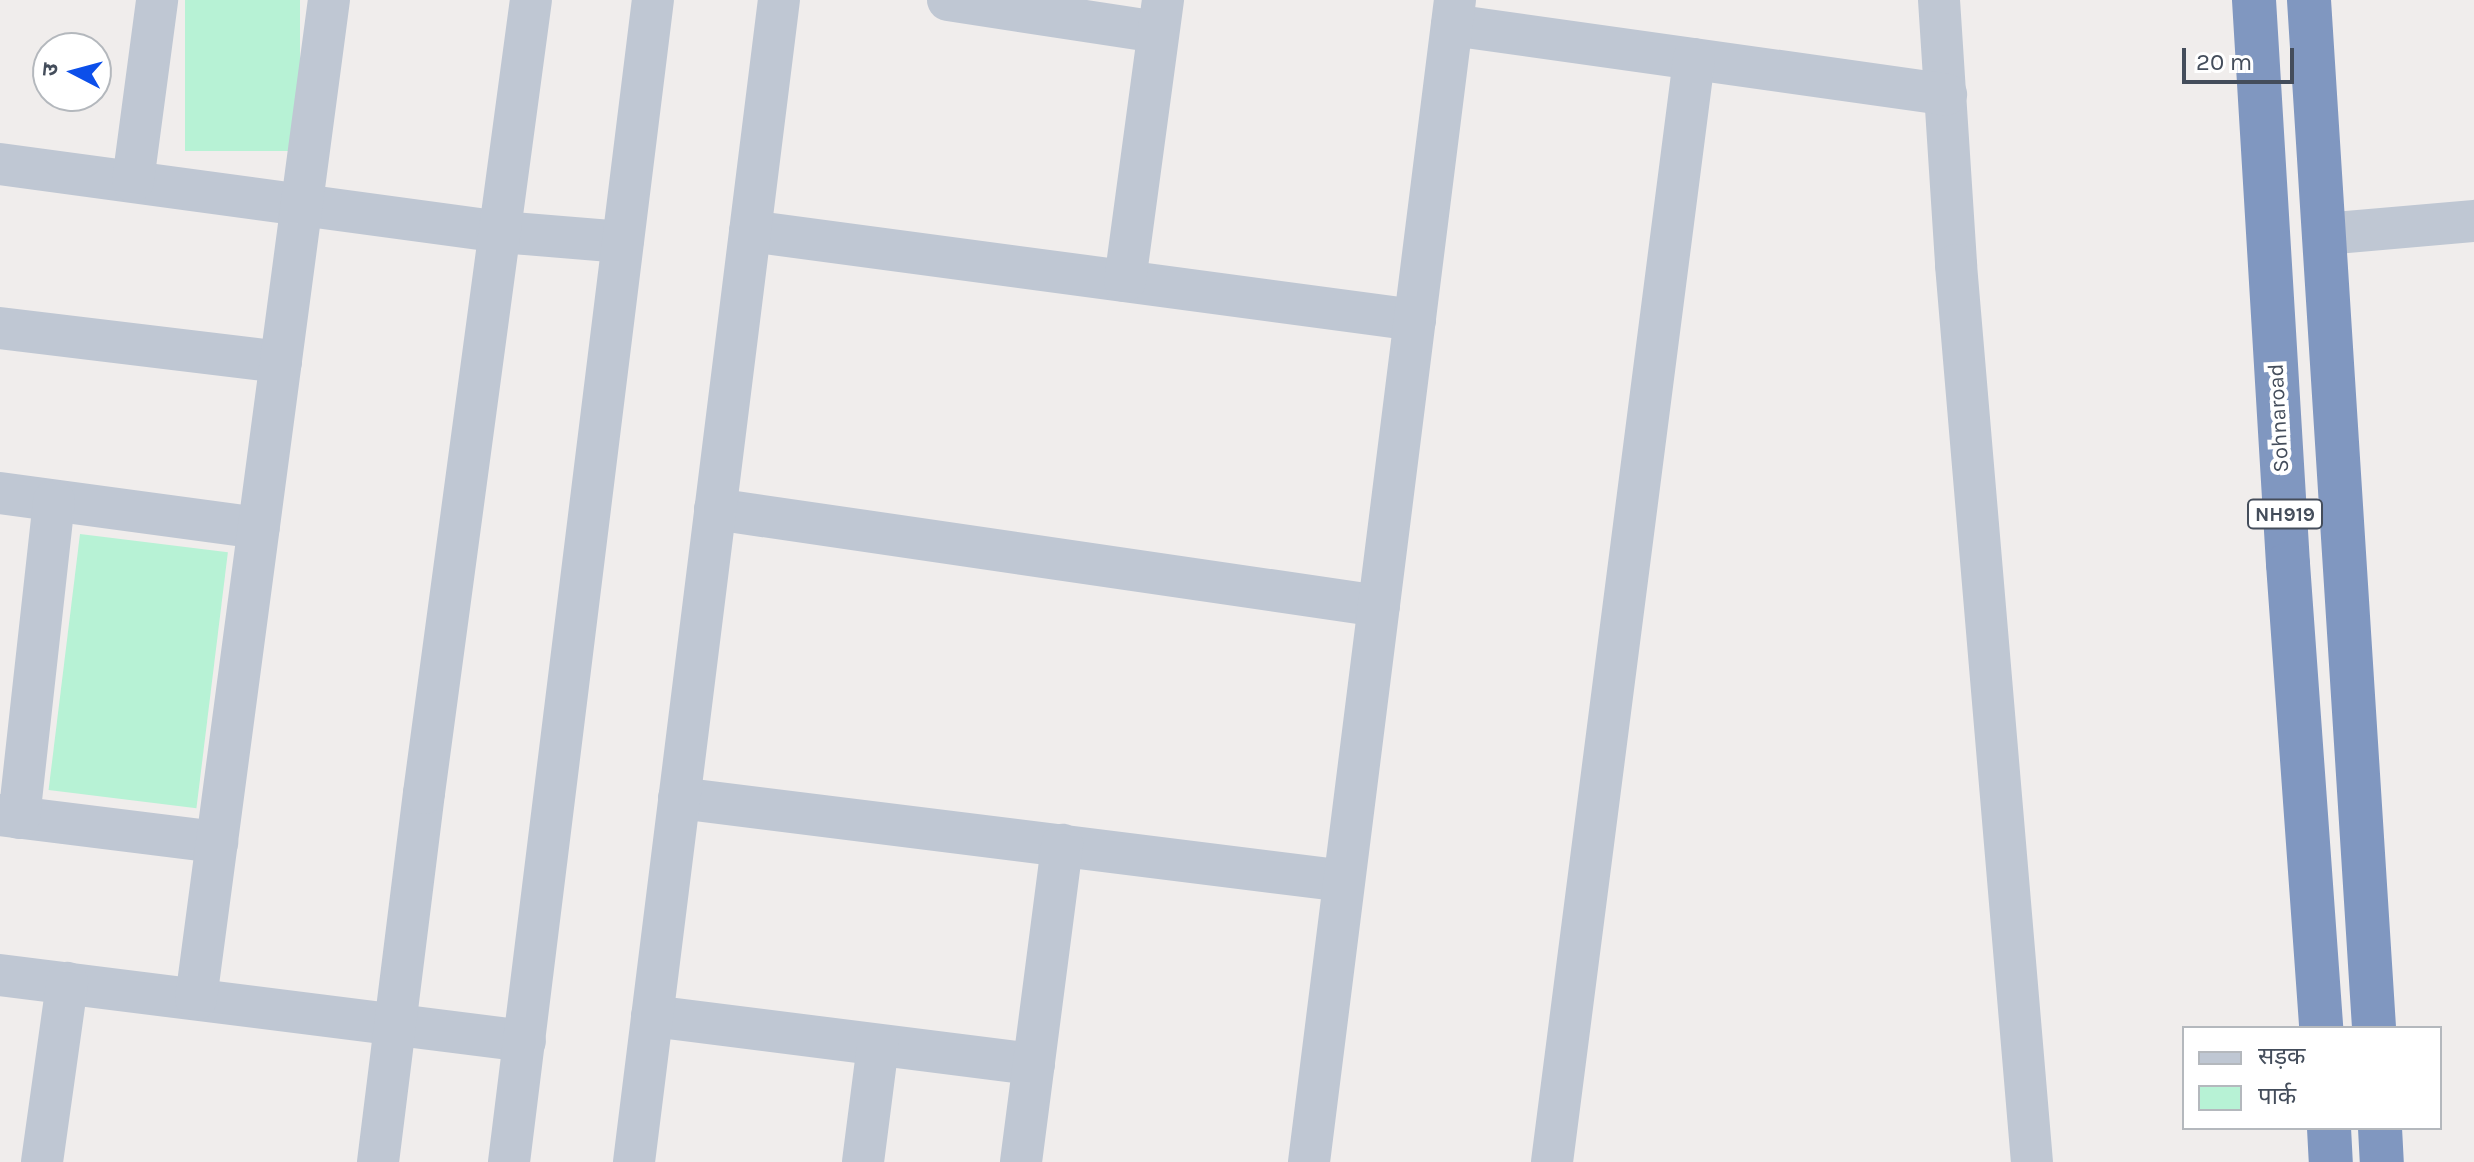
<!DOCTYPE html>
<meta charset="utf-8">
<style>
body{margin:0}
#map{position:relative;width:2474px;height:1162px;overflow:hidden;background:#f0edec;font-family:Karla,"Noto Sans Devanagari",sans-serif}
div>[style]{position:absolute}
.green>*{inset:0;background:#b7f2d5;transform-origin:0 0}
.minor>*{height:42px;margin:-21px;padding:0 21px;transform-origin:21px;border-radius:21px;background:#bfc7d3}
.highway>*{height:44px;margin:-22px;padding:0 22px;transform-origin:22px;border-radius:22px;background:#8097c0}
span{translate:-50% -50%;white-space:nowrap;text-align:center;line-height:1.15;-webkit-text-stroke:8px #fff;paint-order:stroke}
.shield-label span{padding:2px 6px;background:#fff;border:2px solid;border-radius:6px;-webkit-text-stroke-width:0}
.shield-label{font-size:20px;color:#444d5b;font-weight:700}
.street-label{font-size:22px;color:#444d5b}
.legend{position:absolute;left:2182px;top:1026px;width:260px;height:104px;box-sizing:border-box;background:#fff;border:2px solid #b4b8bd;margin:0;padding:10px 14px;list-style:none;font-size:24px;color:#444d5b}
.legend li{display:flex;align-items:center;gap:16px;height:40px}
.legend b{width:40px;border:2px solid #b4b8bd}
.north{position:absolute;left:32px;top:32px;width:80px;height:80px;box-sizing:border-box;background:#fff;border:2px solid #b4b8bd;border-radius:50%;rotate:276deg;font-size:22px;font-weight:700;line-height:32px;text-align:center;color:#444d5b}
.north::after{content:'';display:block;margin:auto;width:28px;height:36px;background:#0c4fea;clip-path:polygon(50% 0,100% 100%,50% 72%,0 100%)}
.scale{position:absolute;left:2182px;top:48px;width:112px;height:36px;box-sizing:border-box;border:4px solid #444d5b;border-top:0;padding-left:10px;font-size:24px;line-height:28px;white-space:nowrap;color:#444d5b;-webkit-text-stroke:6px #fff;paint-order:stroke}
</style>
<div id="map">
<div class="green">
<i style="left:185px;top:0;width:115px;height:151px"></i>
<i style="left:80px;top:534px;width:149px;height:258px;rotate:7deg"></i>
</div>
<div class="minor">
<i style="left:948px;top:0;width:212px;rotate:8.7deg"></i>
<i style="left:1939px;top:0;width:266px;rotate:86.3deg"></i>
<i style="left:1956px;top:265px;width:900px;rotate:85.16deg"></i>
<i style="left:1452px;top:25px;width:499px;rotate:8deg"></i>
<i style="left:0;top:164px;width:506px;rotate:7.73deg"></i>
<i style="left:501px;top:232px;width:122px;rotate:4.7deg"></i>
<i style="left:133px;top:181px;width:183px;rotate:-82.4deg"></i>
<i style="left:750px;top:231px;width:671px;rotate:7.62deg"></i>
<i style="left:2324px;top:234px;width:151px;rotate:-5deg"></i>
<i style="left:1125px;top:281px;width:284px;rotate:-82.3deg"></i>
<i style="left:0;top:328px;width:283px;rotate:6.9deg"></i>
<i style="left:0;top:493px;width:261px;rotate:7.7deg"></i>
<i style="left:715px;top:509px;width:671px;rotate:8.31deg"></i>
<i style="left:679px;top:798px;width:670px;rotate:7.11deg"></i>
<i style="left:0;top:815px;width:219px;rotate:7.1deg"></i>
<i style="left:19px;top:818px;width:319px;rotate:-83.7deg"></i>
<i style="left:0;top:975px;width:529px;rotate:7.17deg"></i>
<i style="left:196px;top:999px;width:1008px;rotate:-82.42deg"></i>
<i style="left:652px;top:1016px;width:385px;rotate:7.2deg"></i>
<i style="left:42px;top:1162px;width:181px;rotate:-82deg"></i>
<i style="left:378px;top:1162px;width:372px;rotate:-82.9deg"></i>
<i style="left:424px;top:793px;width:800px;rotate:-82.32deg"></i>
<i style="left:509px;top:1162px;width:1171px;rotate:-82.94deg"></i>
<i style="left:634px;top:1162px;width:1171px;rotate:-82.89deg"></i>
<i style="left:863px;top:1162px;width:118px;rotate:-82.7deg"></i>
<i style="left:1021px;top:1162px;width:320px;rotate:-82.6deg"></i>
<i style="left:1309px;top:1162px;width:1171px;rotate:-82.84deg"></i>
<i style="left:1552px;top:1162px;width:1112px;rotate:-82.66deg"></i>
</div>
<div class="highway">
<i style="left:2254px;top:0;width:565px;rotate:86.55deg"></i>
<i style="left:2288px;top:564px;width:465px;rotate:85.9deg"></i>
<i style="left:2309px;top:0;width:1030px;rotate:86.38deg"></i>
<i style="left:2329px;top:1128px;width:34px;rotate:87deg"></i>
<i style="left:2380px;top:1128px;width:34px;rotate:87deg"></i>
</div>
<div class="shield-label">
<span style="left:2285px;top:514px">NH919</span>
</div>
<div class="street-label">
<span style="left:2279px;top:418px;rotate:-93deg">Sohnaroad</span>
</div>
<ul class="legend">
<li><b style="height:10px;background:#bfc7d3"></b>सड़क</li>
<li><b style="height:22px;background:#b7f2d5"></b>पार्क</li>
</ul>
<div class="north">उ</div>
<div class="scale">20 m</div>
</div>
